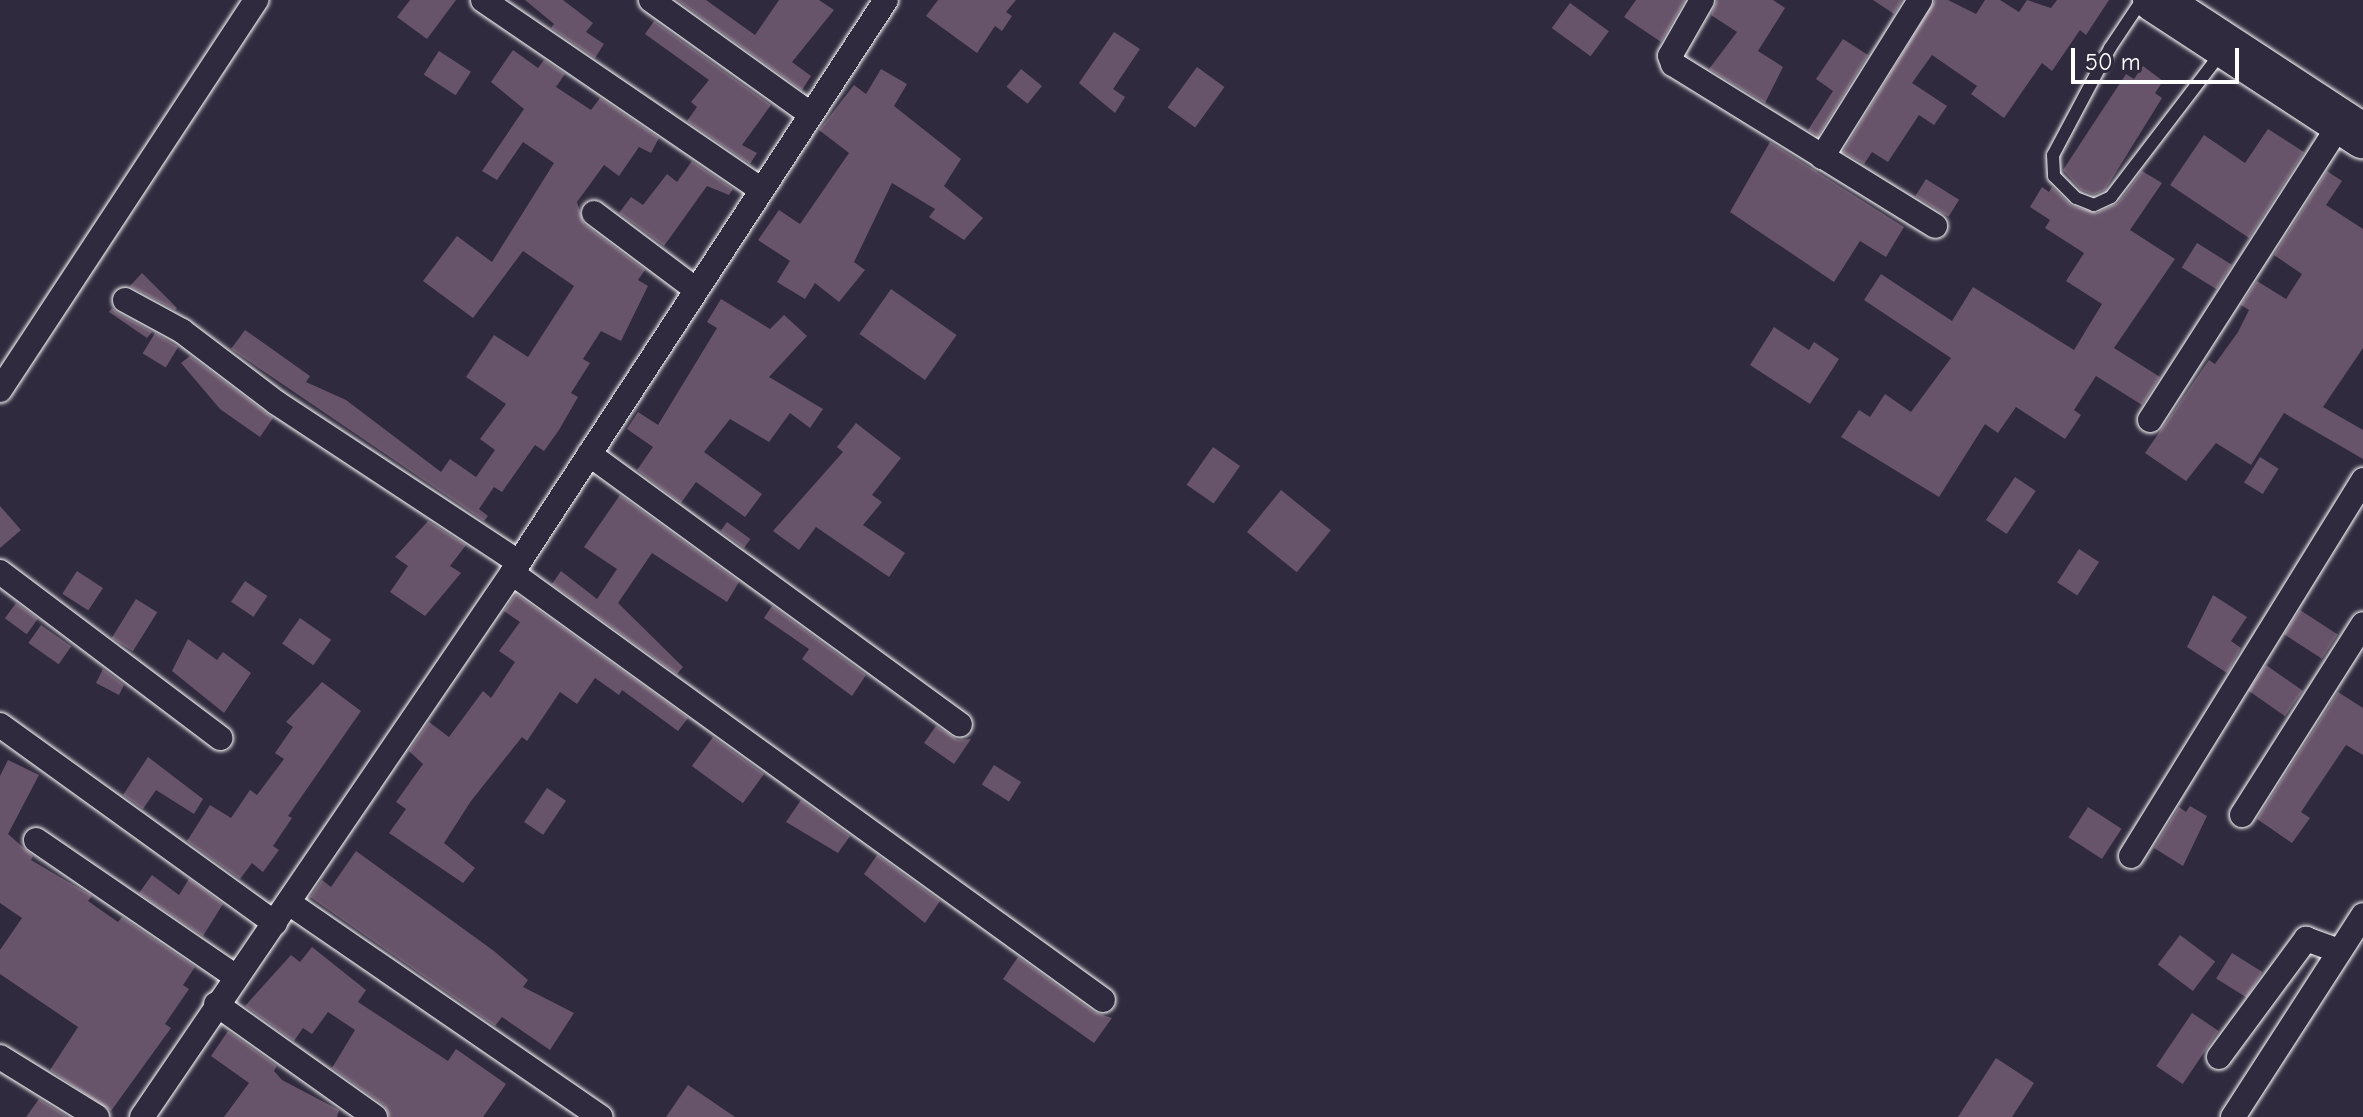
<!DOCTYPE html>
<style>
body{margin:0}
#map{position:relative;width:2363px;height:1117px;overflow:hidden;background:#2f2a3d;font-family:"Comic Neue",sans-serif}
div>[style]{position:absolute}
.building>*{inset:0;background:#68546a;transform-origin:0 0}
.roads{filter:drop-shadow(0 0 2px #fff) drop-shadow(0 0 2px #fff)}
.lane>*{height:12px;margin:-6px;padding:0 6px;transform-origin:6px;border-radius:6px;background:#2f2a3d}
.street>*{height:24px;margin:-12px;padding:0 12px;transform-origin:12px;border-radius:12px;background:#2f2a3d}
.highway>*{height:44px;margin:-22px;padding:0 22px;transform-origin:22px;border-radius:22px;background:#2f2a3d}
span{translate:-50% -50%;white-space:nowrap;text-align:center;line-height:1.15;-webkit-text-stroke:8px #2f2a3d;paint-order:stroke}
.scale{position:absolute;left:2071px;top:48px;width:168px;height:36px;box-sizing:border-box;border:4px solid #fff;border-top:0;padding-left:10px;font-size:24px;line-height:28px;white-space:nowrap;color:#fff;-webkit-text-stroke:6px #2f2a3d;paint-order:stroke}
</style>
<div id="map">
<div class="building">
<i style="clip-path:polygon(410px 0,456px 0,427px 39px,397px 17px)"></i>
<i style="clip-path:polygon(525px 0,563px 0,593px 23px,586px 32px,604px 44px,595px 58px,551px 28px,554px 24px)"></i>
<i style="clip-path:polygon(677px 0,706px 0,755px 35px,779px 0,819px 0,834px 10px,792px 62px,811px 76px,802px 90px)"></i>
<i style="clip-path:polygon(938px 0,1016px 0,1006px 12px,1012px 16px,1002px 31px,995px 26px,977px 53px,926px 16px)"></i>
<i style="clip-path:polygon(1636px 0,1685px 0,1661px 42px,1624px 17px)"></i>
<i style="clip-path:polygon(1717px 0,1773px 0,1785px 8px,1758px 51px,1783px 67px,1765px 103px,1709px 69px,1737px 32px,1711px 15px)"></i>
<i style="clip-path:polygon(1873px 0,1902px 0,1894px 14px)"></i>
<i style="clip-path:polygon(1935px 0,1948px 0,1976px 14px,1985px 0,2000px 0,2019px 12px,2027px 0,2051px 8px,2057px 0,2109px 0,2086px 35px,2080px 30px,2052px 71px,2042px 63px,2004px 118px,1971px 94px,1977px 86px,1932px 55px,1912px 83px,1947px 106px,1934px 125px,1919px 115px,1888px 162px,1872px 152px,1864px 164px,1843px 152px)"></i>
<i style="left:1570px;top:3px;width:48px;height:31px;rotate:36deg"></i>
<i style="clip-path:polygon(654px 21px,771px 105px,742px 145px,757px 153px,750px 164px,687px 121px,697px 107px,691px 102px,709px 80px,645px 34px)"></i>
<i style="clip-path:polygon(1114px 32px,1140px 49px,1113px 89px,1125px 97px,1115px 113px,1079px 83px)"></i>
<i style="clip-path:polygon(1843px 39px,1868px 55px,1818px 136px,1808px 130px,1833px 91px,1816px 79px)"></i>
<i style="clip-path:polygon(513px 50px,538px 68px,544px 60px,565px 74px,556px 87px,591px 110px,600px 98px,659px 138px,651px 153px,639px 147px,619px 176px,604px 165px,577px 202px,584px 224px,645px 270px,638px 280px,648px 286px,621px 341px,601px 331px,583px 359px,590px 363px,571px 393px,578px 397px,559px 430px,544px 451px,535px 445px,502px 492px,494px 487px,479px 509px,488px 516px,484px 521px,231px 349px,245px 330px,310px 376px,306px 382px,346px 400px,441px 472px,450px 459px,476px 477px,495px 450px,480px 439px,506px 404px,466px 377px,494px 335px,528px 357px,574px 286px,523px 251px,473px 318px,423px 281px,457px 236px,492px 262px,554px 163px,523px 142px,497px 180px,482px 171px,524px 109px,491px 82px)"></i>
<i style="left:439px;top:51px;width:38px;height:28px;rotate:33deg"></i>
<i style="clip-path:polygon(2143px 66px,2163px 81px,2155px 93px,2162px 98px,2105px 190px,2094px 195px,2081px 190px,2063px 170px,2126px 74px,2134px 79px)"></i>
<i style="left:1197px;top:67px;width:34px;height:50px;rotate:36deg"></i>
<i style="clip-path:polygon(881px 69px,907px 84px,894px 106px,961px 159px,944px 186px,983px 218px,964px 240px,929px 217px,935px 209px,892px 183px,854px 262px,865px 270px,839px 302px,815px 283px,805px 299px,777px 282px,790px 261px,758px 240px,779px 210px,800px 224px,849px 153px,819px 130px,854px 85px,866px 94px)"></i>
<i style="left:1021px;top:69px;width:27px;height:23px;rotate:39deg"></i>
<i style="clip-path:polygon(2268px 129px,2304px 152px,2249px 238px,2170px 185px,2204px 135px,2245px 163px)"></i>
<i style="clip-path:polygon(1770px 142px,1904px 227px,1886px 257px,1860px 241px,1834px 282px,1730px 212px)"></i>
<i style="clip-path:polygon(692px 161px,733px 189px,729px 195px,707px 186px,664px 246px,619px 213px,631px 197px,643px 205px,667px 174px,677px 182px)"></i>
<i style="clip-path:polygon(2142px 171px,2162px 183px,2130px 230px,2175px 259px,2114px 348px,2160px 377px,2142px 405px,2096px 376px,2074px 410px,2081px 415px,2065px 439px,2016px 407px,1998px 433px,1985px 424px,1939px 497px,1841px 437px,1859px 410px,1870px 417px,1885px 394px,1911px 412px,1951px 358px,1864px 300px,1881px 274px,1952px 321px,1973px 287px,2074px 350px,2102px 304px,2066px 281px,2084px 253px,2045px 228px,2050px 220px,2030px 207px,2042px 187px,2049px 192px,2052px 187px,2072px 206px,2097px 213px,2118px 203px)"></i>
<i style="clip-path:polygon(2327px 171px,2342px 181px,2326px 205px,2363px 229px,2363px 348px,2323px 407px,2363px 430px,2363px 459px,2284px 413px,2251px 465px,2216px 443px,2186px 481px,2145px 453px,2209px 360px,2215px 364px,2238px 332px,2249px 310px,2241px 305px,2257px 281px,2286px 299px,2302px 274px,2274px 255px)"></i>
<i style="left:1926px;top:179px;width:39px;height:20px;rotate:32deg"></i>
<i style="left:2197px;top:243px;width:41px;height:29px;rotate:32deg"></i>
<i style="clip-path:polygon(142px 273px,177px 308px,175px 310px,130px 286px)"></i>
<i style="left:891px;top:289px;width:80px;height:55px;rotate:35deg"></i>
<i style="clip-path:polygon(721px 299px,770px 329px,784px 315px,807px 336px,769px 377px,823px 409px,810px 428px,790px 413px,769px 442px,730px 419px,704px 452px,762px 494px,745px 517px,696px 482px,681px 503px,637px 470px,653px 447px,627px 429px,638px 412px,658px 425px,717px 328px,707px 322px)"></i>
<i style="clip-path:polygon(112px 308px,118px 313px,152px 332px,147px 338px,109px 312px)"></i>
<i style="clip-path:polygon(1774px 327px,1809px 350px,1814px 342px,1839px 359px,1810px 404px,1750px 365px)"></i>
<i style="left:155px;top:333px;width:27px;height:24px;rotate:31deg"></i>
<i style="clip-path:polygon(190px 356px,273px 418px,260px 437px,220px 409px,181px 363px)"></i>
<i style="clip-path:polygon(856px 423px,901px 458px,872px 495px,882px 502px,863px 525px,905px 553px,889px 577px,816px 527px,799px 550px,773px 531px,843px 452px,837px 447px)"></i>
<i style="left:1213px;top:447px;width:33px;height:46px;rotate:35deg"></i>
<i style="left:2260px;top:457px;width:22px;height:30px;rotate:32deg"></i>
<i style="left:2015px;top:477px;width:25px;height:52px;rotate:34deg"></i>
<i style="left:1281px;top:490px;width:64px;height:54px;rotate:39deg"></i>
<i style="clip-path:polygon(620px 495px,739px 582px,727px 602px,652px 553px,618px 603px,683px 667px,677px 674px,552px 584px,561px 571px,597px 599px,617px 569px,584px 547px)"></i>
<i style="clip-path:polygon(0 506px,21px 530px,0 548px)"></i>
<i style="clip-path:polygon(428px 521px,466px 545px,450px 566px,461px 573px,425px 616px,390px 592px,408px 566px,395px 557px)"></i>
<i style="left:727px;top:522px;width:29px;height:11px;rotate:36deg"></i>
<i style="left:2079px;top:549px;width:24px;height:40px;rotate:33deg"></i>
<i style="left:77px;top:571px;width:31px;height:27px;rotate:33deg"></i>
<i style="left:245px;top:581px;width:27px;height:25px;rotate:34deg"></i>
<i style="clip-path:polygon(516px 594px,688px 718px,678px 731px,622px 690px,619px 695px,595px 678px,577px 704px,560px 692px,527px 741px,522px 737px,471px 801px,444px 843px,475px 868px,463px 883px,389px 833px,406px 809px,396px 802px,423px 764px,409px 751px,429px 722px,449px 737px,483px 691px,491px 698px,515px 662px,499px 651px,520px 622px,504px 611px)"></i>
<i style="clip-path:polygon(2213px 595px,2247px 617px,2231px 641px,2241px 648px,2227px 673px,2187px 647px)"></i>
<i style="left:136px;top:599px;width:25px;height:46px;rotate:32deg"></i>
<i style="left:16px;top:603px;width:27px;height:19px;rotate:36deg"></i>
<i style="clip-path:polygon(772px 606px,866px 675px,852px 696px,802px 659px,809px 649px,764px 618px)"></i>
<i style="left:2300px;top:610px;width:45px;height:29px;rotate:33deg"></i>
<i style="left:300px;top:618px;width:38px;height:31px;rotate:35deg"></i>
<i style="left:41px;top:625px;width:37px;height:22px;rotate:35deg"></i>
<i style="clip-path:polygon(188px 639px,217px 660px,223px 652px,251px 673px,224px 713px,172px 671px)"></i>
<i style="left:2266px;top:665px;width:45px;height:31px;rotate:35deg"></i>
<i style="clip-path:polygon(103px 669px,124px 685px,119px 695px,96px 683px)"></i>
<i style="clip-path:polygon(322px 682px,361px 711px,288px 816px,292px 818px,273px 846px,279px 850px,263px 872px,252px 863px,240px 879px,187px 841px,210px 805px,231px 818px,250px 790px,257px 795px,284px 759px,275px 753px,293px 727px,286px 722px)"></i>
<i style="clip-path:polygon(2338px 692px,2363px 708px,2363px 755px,2346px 745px,2301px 812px,2310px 818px,2292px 843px,2257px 819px)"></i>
<i style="clip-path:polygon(936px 726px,958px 740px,971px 739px,954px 764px,924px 743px)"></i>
<i style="left:713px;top:737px;width:63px;height:36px;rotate:36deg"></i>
<i style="clip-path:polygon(148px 757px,203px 799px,194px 814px,156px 790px,143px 809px,123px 795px)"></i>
<i style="clip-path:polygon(8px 760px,39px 775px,8px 834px,33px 856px,31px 860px,92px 896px,88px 901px,118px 922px,122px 917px,195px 967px,183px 985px,189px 989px,165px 1024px,171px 1028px,111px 1111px,50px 1070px,78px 1027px,0 974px,0 950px,22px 918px,0 903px,0 776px)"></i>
<i style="left:994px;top:765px;width:32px;height:23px;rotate:32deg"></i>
<i style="left:547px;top:788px;width:23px;height:41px;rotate:34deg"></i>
<i style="clip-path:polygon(801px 800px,850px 836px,838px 853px,786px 822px)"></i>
<i style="clip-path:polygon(2190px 806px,2207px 816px,2183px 866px,2154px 848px,2179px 807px,2186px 812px)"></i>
<i style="left:2088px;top:807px;width:40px;height:36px;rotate:33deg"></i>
<i style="clip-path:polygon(356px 851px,494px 951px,528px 980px,523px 987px,574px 1013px,550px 1050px,502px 1017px,495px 1026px,310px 897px,322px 880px,331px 887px)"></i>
<i style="clip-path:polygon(877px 855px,940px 901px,925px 923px,864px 874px)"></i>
<i style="clip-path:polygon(152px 875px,179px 895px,189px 879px,223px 904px,203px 936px,139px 893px)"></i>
<i style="left:2180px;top:935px;width:44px;height:37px;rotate:37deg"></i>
<i style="clip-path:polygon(312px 947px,366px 990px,358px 1002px,448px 1061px,456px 1049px,506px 1084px,483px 1117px,390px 1117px,384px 1105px,332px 1068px,355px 1030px,328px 1012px,312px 1034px,303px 1028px,294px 1041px,245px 1006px,291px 955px,300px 962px)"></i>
<i style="left:2232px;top:953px;width:36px;height:30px;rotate:32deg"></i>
<i style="clip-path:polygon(1018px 957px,1094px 1012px,1112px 1018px,1094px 1043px,1003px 979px)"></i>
<i style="left:2192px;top:1013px;width:32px;height:64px;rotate:34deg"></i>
<i style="clip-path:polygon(228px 1031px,277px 1066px,274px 1071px,282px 1080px,339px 1110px,337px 1117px,224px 1117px,249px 1083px,211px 1056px)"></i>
<i style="clip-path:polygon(1996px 1058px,2034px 1083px,2012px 1117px,1958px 1117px)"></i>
<i style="clip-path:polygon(688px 1085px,735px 1117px,666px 1117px)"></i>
<i style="clip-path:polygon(39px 1099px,68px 1117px,26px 1117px)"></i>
</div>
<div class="roads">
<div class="lane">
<i style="left:2142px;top:0;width:58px;rotate:123.7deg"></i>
<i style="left:2110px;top:48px;width:121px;rotate:118deg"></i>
<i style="left:2053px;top:155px;width:21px;rotate:87deg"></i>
<i style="left:2054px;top:176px;width:31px;rotate:45deg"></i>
<i style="left:2076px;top:198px;width:19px;rotate:21deg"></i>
<i style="left:2094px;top:205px;width:19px;rotate:-25deg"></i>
<i style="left:2111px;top:197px;width:181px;rotate:-52.6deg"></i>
</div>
<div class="street">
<i style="left:483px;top:0;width:335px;rotate:34.3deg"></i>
<i style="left:651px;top:0;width:196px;rotate:35.6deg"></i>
<i style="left:1702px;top:0;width:64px;rotate:119.7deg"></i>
<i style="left:1670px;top:56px;width:9px;rotate:69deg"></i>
<i style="left:1673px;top:64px;width:308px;rotate:31.7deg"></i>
<i style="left:1822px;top:157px;width:185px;rotate:-58deg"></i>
<i style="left:594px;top:213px;width:125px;rotate:36.9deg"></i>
<i style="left:125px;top:300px;width:65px;rotate:28.5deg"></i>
<i style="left:182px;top:331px;width:119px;rotate:37.2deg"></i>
<i style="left:277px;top:403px;width:287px;rotate:33.4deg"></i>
<i style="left:0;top:390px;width:467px;rotate:-56.7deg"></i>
<i style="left:2150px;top:420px;width:354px;rotate:-57.3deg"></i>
<i style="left:589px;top:454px;width:459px;rotate:36.1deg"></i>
<i style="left:0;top:572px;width:276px;rotate:37deg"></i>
<i style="left:512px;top:573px;width:729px;rotate:35.85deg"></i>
<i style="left:0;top:725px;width:339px;rotate:35.8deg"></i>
<i style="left:2242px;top:815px;width:226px;rotate:-57.6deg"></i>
<i style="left:36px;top:840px;width:242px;rotate:34.4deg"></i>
<i style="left:2131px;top:856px;width:442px;rotate:-58.3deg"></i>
<i style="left:289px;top:903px;width:378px;rotate:34.5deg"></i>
<i style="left:216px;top:1004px;width:195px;rotate:35.4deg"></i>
<i style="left:0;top:1057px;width:114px;rotate:31.7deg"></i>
<i style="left:2219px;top:1057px;width:147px;rotate:-53.6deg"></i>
<i style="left:2306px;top:939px;width:35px;rotate:20deg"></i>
<i style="left:142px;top:1117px;width:658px;rotate:-55.78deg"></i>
<i style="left:512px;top:573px;width:684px;rotate:-56.87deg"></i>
<i style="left:2233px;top:1117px;width:240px;rotate:-57.2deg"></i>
</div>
<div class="highway">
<i style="left:2155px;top:0;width:249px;rotate:33.2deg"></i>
</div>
</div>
<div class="scale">50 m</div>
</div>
